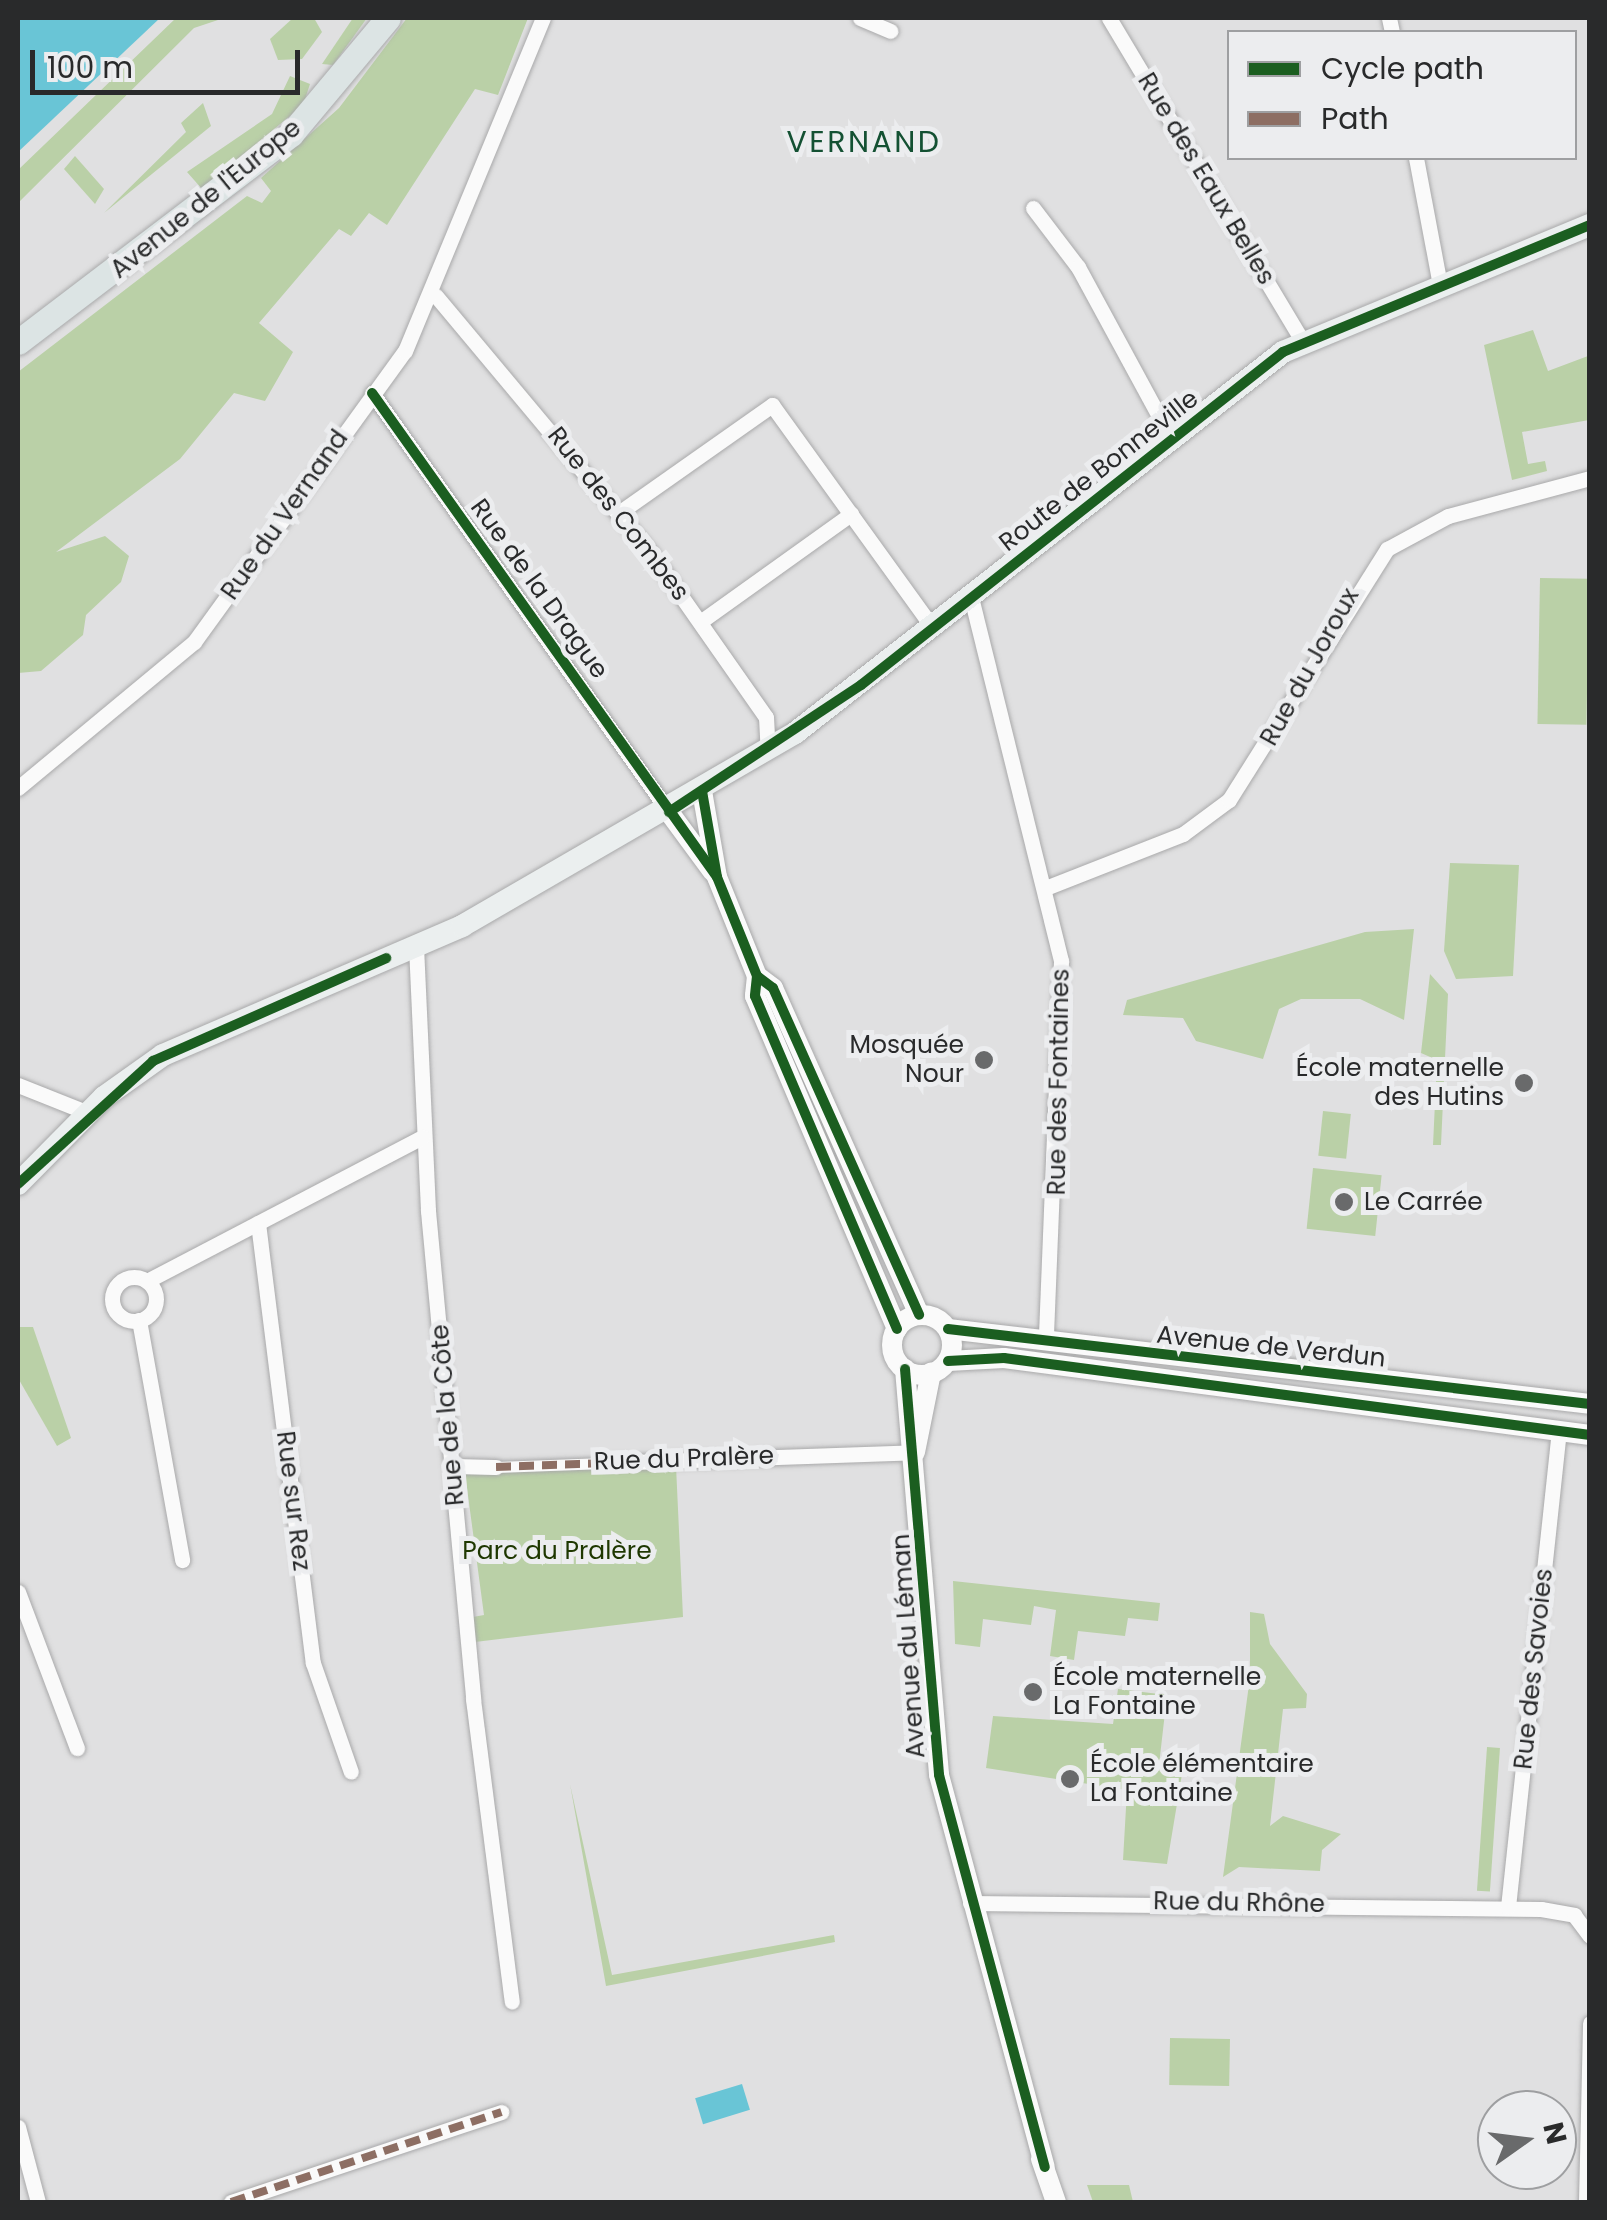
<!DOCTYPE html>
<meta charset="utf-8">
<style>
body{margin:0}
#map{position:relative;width:1607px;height:2220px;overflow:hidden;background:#e0e0e1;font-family:Poppins,sans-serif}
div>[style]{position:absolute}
.green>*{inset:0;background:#bad0a7;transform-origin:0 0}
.water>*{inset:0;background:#69c5d6;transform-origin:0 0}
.roads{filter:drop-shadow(0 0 2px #a9a9aa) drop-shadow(0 0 2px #a9a9aa)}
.pedestrian>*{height:11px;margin:-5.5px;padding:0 5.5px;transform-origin:5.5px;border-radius:5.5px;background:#fafafa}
.minor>*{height:15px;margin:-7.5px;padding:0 7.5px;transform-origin:7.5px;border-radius:7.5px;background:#fafafa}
.minor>.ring{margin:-7.5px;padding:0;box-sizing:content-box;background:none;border:15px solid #fafafa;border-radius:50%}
.tertiary>*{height:20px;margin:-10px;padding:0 10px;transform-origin:10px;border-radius:10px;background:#fafafa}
.tertiary>.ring{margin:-10px;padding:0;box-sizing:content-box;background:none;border:20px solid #fafafa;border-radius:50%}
.secondary>*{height:22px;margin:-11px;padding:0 11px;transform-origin:11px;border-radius:11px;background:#ebefef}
.primary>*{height:25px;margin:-12.5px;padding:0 12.5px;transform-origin:12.5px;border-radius:12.5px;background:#dce4e4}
.quiet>*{height:8px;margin-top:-4px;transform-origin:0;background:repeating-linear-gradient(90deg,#8d6e63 0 15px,transparent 0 23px)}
.cycleway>*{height:10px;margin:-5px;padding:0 5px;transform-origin:5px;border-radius:5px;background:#1b5e20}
.dots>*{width:28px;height:28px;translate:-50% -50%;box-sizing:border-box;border:5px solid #ecedef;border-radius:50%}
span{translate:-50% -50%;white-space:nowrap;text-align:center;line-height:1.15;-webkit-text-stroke:10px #ecedef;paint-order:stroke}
.street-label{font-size:25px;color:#292a2b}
.poi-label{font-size:25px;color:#292a2b}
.right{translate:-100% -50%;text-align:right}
.left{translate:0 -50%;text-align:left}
.park-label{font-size:25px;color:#1e3700}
.quarter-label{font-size:30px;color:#145133;letter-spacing:2.5px}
.frame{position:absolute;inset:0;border:20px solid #292a2b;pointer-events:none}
.legend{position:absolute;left:1227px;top:30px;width:350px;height:130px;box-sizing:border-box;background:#ecedef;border:2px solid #9e9fa1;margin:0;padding:12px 18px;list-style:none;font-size:30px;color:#292a2b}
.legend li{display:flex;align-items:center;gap:20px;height:50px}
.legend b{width:50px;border:2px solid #9e9fa1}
.north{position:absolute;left:1477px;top:2090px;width:100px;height:100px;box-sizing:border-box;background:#ecedef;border:2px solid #9e9fa1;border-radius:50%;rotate:76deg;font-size:28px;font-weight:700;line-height:40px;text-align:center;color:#292a2b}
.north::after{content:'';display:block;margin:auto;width:35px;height:45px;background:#696a6b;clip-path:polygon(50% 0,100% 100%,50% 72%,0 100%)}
.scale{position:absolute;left:30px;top:50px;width:270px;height:45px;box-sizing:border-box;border:5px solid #292a2b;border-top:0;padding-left:12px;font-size:30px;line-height:35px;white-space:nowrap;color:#292a2b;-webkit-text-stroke:8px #ecedef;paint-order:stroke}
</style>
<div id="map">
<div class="green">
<i style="clip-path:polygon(176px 18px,224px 18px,194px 28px,18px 203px,18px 170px)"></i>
<i style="clip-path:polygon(293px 18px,314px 18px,322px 32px,302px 59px,278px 60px,270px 39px)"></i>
<i style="clip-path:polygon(353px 18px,367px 18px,333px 65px,322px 64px)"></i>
<i style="clip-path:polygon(407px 18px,528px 18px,498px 95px,475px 89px,387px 225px,369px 213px,351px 236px,339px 229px,259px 323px,293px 352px,265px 401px,234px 393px,180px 459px,56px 552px,105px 536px,129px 556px,121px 582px,86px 615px,83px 635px,41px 671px,18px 673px,18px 372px,247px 196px,262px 203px,271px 191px,261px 178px,339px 108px)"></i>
<i style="clip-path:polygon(290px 76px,310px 84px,303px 105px,202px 189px,187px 172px,272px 114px)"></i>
<i style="clip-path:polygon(203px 103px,211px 126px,104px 213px,186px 132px,181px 123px)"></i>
<i style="clip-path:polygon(75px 156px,104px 189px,95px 204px,64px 169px)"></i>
<i style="clip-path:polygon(1533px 330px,1548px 371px,1588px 356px,1589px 347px,1589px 420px,1522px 432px,1528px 464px,1545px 461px,1547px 471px,1512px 480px,1484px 345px)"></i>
<i style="left:1540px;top:578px;width:49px;height:146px;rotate:1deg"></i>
<i style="clip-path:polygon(1450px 863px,1519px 865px,1513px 976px,1456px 979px,1444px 951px)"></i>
<i style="clip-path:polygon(1414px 929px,1404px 1020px,1360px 999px,1301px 999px,1279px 1009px,1263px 1059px,1196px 1041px,1183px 1018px,1123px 1015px,1127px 1000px,1365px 932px)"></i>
<i style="clip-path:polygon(1430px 974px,1448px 994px,1441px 1145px,1433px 1145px,1437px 1060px,1421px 1053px)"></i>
<i style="left:1323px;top:1111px;width:28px;height:45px;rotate:6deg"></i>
<i style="left:1313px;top:1168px;width:69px;height:61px;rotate:6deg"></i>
<i style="clip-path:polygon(18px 1327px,33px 1327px,71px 1438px,57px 1446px,18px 1378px)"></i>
<i style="clip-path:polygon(676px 1466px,683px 1617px,475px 1642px,473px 1617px,484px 1615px,465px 1473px)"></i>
<i style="clip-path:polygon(953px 1581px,1160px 1603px,1158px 1621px,1128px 1618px,1125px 1636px,1078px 1631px,1074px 1660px,1050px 1656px,1056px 1610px,1034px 1606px,1031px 1625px,983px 1619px,980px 1647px,955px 1644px)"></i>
<i style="clip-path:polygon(1250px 1612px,1264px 1614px,1270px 1644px,1307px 1694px,1306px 1708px,1283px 1709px,1270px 1826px,1283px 1816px,1341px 1834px,1322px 1850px,1320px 1871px,1239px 1867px,1223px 1877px,1250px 1677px)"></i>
<i style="clip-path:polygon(1118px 1689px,1167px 1695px,1159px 1765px,1183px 1768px,1167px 1864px,1123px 1860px,1127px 1790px,986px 1768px,993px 1716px,1113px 1724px)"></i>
<i style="left:1487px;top:1747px;width:13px;height:144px;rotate:4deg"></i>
<i style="clip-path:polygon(570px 1784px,612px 1975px,834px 1935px,835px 1942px,606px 1986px)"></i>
<i style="left:1170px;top:2038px;width:60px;height:47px;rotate:1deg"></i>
<i style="clip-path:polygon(1087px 2185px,1129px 2185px,1133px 2202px,1093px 2202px)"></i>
</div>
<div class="water">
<i style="clip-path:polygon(18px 18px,160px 18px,18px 152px)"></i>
<i style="left:742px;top:2084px;width:27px;height:49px;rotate:73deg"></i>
</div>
<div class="roads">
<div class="pedestrian">
<i style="left:496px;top:1467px;width:109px;rotate:-2.1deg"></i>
</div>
<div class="minor">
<i style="left:860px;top:18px;width:33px;rotate:23deg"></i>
<i style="left:1109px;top:18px;width:375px;rotate:59.1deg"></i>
<i style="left:1389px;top:18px;width:14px;rotate:78deg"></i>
<i style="left:1416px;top:158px;width:129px;rotate:79.3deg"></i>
<i style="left:1033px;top:208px;width:74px;rotate:52.7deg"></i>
<i style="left:1078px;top:267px;width:195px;rotate:61.5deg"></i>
<i style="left:436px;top:296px;width:335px;rotate:50.1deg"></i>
<i style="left:651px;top:553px;width:200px;rotate:55deg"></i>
<i style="left:766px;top:717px;width:33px;rotate:87deg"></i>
<i style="left:372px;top:393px;width:514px;rotate:54.67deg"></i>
<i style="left:620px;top:512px;width:186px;rotate:-35.1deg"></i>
<i style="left:772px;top:405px;width:274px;rotate:54.2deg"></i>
<i style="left:971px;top:597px;width:375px;rotate:76.1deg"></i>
<i style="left:1061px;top:961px;width:378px;rotate:92.3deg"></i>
<i style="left:700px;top:622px;width:186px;rotate:-35.6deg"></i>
<i style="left:18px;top:788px;width:229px;rotate:-39.7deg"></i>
<i style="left:194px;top:642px;width:359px;rotate:-54.1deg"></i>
<i style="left:405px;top:351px;width:360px;rotate:-67.5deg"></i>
<i style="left:1048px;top:887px;width:145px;rotate:-21.4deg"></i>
<i style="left:1183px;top:834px;width:57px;rotate:-36.5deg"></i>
<i style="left:1229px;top:800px;width:297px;rotate:-57.8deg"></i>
<i style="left:1387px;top:549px;width:69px;rotate:-28.4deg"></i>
<i style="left:1448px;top:516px;width:147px;rotate:-15deg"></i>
<i style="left:416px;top:946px;width:265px;rotate:87.4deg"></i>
<i style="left:428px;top:1211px;width:490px;rotate:84.7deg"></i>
<i style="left:473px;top:1699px;width:305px;rotate:82.7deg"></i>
<i style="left:18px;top:1085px;width:73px;rotate:21.7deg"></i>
<i style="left:258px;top:1223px;width:443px;rotate:82.9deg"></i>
<i style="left:313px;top:1663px;width:115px;rotate:70.8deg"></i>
<i class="ring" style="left:112px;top:1277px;width:29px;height:29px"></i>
<i style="left:147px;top:1281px;width:311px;rotate:-27.6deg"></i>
<i style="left:139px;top:1320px;width:244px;rotate:79.8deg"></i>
<i style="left:605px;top:1463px;width:310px;rotate:-2deg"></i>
<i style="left:453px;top:1466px;width:43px;rotate:1.3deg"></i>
<i style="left:18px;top:1592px;width:167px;rotate:69.3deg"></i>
<i style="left:970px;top:1903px;width:571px;rotate:0.6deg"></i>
<i style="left:1541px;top:1909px;width:34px;rotate:10deg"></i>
<i style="left:1574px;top:1915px;width:26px;rotate:53deg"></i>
<i style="left:1508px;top:1907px;width:479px;rotate:-83.9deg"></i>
<i style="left:18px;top:2127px;width:78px;rotate:75.1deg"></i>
<i style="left:231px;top:2202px;width:285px;rotate:-18.4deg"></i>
<i style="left:1586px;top:2202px;width:179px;rotate:-88.7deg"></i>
</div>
<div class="tertiary">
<i style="left:702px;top:791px;width:87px;rotate:80.1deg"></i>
<i style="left:717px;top:877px;width:107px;rotate:68deg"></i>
<i style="left:757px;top:976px;width:20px;rotate:37deg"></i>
<i style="left:773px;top:988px;width:358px;rotate:65.9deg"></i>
<i style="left:669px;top:812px;width:74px;rotate:53.7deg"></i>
<i style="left:757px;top:976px;width:20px;rotate:96deg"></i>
<i style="left:755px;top:996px;width:362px;rotate:66.9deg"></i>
<i class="ring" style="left:892px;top:1315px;width:40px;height:40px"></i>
<i style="left:948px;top:1329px;width:646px;rotate:6.66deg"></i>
<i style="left:948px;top:1361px;width:56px;rotate:-3.1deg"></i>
<i style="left:1004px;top:1358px;width:591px;rotate:7.49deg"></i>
<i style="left:905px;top:1369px;width:407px;rotate:85.2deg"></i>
<i style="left:939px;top:1775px;width:406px;rotate:74.9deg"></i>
<i style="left:915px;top:1452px;width:81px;rotate:-78.6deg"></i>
<i style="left:1041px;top:2159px;width:46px;rotate:70.8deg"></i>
</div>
<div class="secondary">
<i style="left:18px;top:1184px;width:122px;rotate:-45.3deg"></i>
<i style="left:104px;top:1097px;width:72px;rotate:-35.4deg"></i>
<i style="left:163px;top:1055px;width:326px;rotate:-23.3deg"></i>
<i style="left:462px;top:926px;width:385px;rotate:-30.1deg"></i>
<i style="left:795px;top:733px;width:619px;rotate:-37.98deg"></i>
<i style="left:1283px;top:352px;width:332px;rotate:-22.5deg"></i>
</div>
<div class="primary">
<i style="left:18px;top:342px;width:343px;rotate:-37.3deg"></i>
<i style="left:291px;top:134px;width:151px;rotate:-50.1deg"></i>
</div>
</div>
<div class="quiet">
<i style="left:496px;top:1467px;width:109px;rotate:-2.1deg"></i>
<i style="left:231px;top:2202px;width:285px;rotate:-18.4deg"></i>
</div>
<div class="cycleway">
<i style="left:372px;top:393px;width:594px;rotate:54.52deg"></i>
<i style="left:702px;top:791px;width:87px;rotate:80.1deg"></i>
<i style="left:717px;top:877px;width:107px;rotate:68deg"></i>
<i style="left:757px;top:976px;width:20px;rotate:37deg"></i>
<i style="left:773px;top:988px;width:358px;rotate:65.9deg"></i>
<i style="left:669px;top:812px;width:230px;rotate:-33.5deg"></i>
<i style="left:861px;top:685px;width:538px;rotate:-38.28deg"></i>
<i style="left:1283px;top:352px;width:332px;rotate:-22.5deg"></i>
<i style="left:757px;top:976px;width:20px;rotate:96deg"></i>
<i style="left:755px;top:996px;width:362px;rotate:66.9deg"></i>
<i style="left:18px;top:1184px;width:183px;rotate:-42.3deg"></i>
<i style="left:153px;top:1061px;width:255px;rotate:-23.8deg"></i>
<i style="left:948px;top:1329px;width:646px;rotate:6.66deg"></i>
<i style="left:948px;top:1361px;width:56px;rotate:-3.1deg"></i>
<i style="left:1004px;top:1358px;width:591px;rotate:7.49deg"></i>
<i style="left:905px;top:1369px;width:407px;rotate:85.2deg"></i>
<i style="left:939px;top:1775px;width:406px;rotate:74.9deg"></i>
</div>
<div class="dots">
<i style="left:984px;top:1060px;background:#696a6b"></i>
<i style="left:1524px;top:1083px;background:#696a6b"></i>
<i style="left:1344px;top:1202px;background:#696a6b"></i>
<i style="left:1033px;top:1692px;background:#696a6b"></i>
<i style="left:1070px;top:1779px;background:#696a6b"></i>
</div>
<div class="street-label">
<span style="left:1206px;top:179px;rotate:59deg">Rue des Eaux Belles</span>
<span style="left:206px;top:199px;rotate:-39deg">Avenue de l'Europe</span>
<span style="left:1099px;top:471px;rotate:-38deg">Route de Bonneville</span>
<span style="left:618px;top:514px;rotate:52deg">Rue des Combes</span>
<span style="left:285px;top:515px;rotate:-55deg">Rue du Vernand</span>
<span style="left:539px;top:589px;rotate:54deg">Rue de la Drague</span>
<span style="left:1310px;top:667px;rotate:-61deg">Rue du Joroux</span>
<span style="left:1059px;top:1082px;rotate:-89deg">Rue des Fontaines</span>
<span style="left:1271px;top:1347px;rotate:6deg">Avenue de Verdun</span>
<span style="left:448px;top:1415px;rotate:-95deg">Rue de la Côte</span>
<span style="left:684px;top:1459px;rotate:-2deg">Rue du Pralère</span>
<span style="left:293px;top:1501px;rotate:83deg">Rue sur Rez</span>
<span style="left:909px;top:1646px;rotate:-94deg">Avenue du Léman</span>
<span style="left:1534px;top:1669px;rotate:-84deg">Rue des Savoies</span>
<span style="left:1239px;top:1903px;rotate:1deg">Rue du Rhône</span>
</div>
<div class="poi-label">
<span class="right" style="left:964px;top:1060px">Mosquée<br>Nour</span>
<span class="right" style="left:1504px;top:1083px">École maternelle<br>des Hutins</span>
<span class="left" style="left:1364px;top:1202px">Le Carrée</span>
<span class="left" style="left:1053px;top:1692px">École maternelle<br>La Fontaine</span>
<span class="left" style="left:1090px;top:1779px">École élémentaire<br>La Fontaine</span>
</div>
<div class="park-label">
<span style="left:557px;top:1551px">Parc du Pralère</span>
</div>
<div class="quarter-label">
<span style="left:864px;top:142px">VERNAND</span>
</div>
<div class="frame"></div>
<ul class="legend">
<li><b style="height:12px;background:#1b5e20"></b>Cycle path</li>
<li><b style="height:12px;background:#8d6e63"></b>Path</li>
</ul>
<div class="north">N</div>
<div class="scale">100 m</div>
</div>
